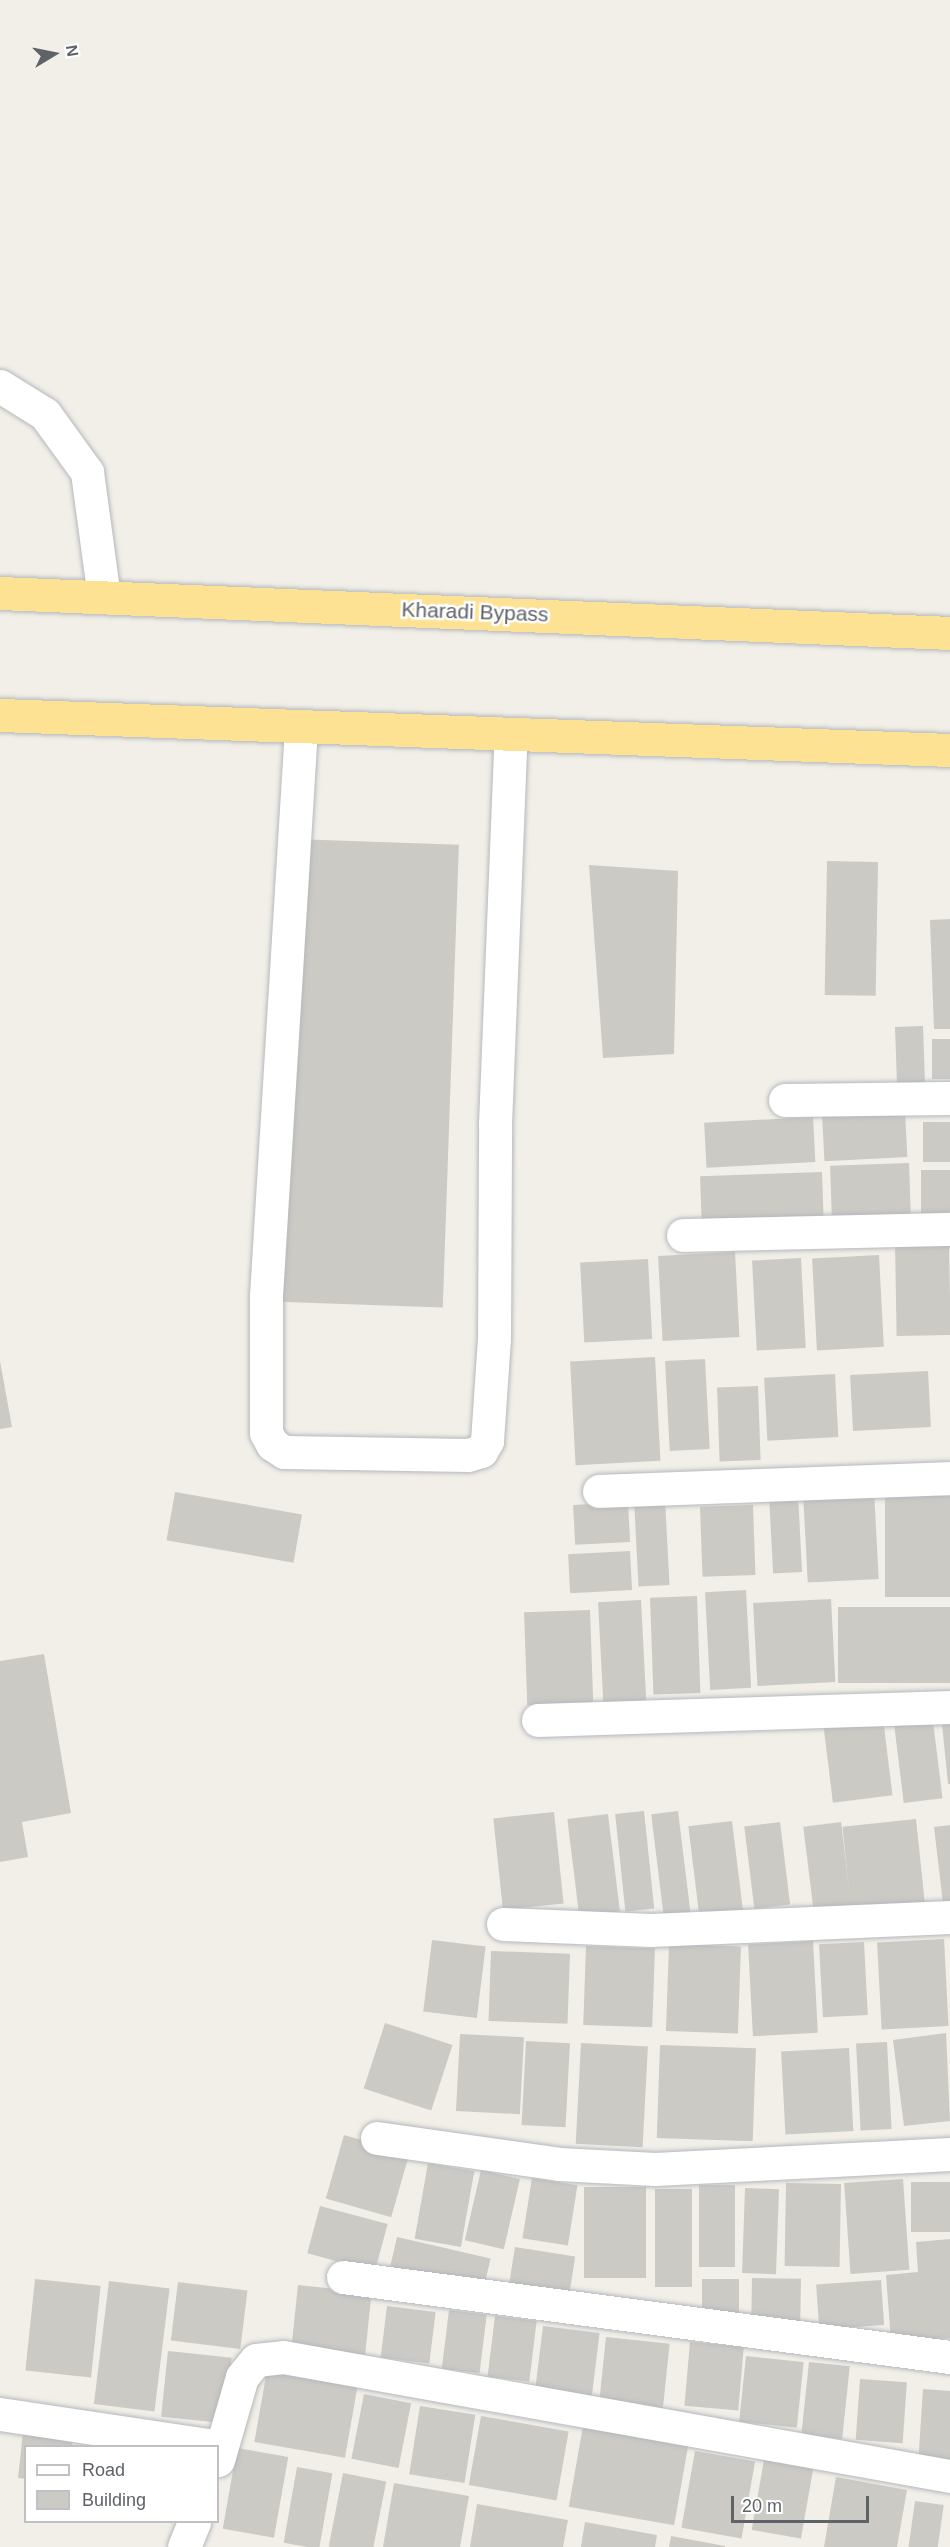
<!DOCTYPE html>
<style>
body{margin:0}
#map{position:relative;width:950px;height:2547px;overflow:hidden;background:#f1efe8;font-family:Arial,sans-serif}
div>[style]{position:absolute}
.building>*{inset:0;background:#cccac5;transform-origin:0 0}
.roads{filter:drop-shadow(0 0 2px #b5b8bc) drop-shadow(0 0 2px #b5b8bc)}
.minor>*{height:33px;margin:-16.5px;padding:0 16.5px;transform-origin:16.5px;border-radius:16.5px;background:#fff}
.highway>*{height:33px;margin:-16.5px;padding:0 16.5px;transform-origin:16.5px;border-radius:16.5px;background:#fde293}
span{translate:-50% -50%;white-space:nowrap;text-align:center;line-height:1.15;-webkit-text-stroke:5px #fff;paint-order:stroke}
.street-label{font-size:21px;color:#5f6368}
.legend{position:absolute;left:24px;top:2445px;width:195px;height:78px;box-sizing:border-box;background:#fff;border:2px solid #bfc1c3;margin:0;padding:8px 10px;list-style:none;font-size:18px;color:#5f6368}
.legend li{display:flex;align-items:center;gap:12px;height:30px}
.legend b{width:30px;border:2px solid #bfc1c3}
.north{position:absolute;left:24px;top:24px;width:60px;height:60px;-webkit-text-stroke:4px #fff;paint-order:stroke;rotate:80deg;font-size:16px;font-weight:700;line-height:24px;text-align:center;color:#5f6368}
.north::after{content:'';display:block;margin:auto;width:21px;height:27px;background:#5f6368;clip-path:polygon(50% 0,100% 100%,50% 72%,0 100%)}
.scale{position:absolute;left:731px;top:2496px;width:138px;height:27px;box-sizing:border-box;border:3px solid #5f6368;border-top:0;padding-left:8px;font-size:18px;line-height:21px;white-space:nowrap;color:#5f6368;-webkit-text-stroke:4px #fff;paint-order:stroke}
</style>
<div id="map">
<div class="building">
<i style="left:294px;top:839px;width:165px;height:463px;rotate:2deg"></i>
<i style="left:827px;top:861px;width:51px;height:134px;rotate:1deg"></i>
<i style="clip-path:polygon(589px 865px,678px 871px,674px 1054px,603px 1058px)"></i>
<i style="clip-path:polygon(950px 919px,950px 1029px,934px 1029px,930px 920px)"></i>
<i style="left:923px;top:1026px;width:58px;height:28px;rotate:88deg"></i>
<i style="left:932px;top:1039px;width:18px;height:40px"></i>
<i style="left:905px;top:1112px;width:45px;height:83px;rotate:87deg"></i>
<i style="left:813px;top:1117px;width:45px;height:109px;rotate:87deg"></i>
<i style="left:950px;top:1122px;width:40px;height:27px;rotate:90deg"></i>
<i style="left:909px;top:1163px;width:51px;height:79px;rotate:88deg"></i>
<i style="left:950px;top:1170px;width:48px;height:29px;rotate:90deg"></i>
<i style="left:822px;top:1172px;width:49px;height:122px;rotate:88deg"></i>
<i style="left:949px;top:1242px;width:93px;height:54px;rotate:89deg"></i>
<i style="left:735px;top:1252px;width:85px;height:77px;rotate:87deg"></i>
<i style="left:879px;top:1255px;width:92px;height:67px;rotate:87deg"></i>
<i style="left:801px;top:1258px;width:90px;height:49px;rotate:87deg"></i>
<i style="left:648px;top:1259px;width:80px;height:68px;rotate:87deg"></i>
<i style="left:655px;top:1357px;width:104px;height:85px;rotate:87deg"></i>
<i style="left:705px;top:1359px;width:90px;height:40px;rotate:87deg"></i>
<i style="clip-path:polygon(0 1361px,12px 1427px,0 1429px)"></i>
<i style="left:928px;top:1371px;width:56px;height:78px;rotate:87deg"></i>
<i style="left:835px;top:1374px;width:63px;height:71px;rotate:87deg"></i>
<i style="left:758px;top:1386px;width:74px;height:41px;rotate:88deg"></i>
<i style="left:874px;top:1490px;width:89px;height:71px;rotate:87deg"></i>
<i style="left:175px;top:1492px;width:129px;height:49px;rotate:10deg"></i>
<i style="left:798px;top:1494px;width:78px;height:29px;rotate:87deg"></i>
<i style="left:950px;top:1496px;width:101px;height:65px;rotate:90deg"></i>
<i style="left:665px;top:1499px;width:86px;height:31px;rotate:87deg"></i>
<i style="left:628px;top:1502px;width:40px;height:55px;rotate:87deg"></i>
<i style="left:753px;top:1505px;width:70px;height:53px;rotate:88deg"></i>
<i style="left:630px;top:1551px;width:39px;height:62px;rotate:87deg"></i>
<i style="left:746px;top:1590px;width:98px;height:41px;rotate:87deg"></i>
<i style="left:697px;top:1596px;width:97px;height:47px;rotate:88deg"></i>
<i style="left:831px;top:1599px;width:83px;height:78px;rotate:87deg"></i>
<i style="left:641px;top:1600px;width:102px;height:43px;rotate:87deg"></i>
<i style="left:950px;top:1607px;width:76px;height:112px;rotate:90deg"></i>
<i style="left:590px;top:1610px;width:93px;height:66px;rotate:88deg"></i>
<i style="clip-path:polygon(44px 1654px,71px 1813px,22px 1822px,28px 1857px,0 1862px,0 1661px)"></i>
<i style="left:882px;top:1710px;width:86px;height:60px;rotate:83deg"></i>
<i style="left:932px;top:1713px;width:86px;height:39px;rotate:83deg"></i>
<i style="clip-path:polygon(950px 1713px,950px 1784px,948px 1784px,941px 1714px)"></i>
<i style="left:644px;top:1811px;width:98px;height:29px;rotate:84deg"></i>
<i style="left:678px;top:1811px;width:107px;height:27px;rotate:83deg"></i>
<i style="left:554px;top:1812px;width:92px;height:61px;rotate:84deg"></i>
<i style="left:608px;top:1814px;width:98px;height:41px;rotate:83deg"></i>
<i style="left:916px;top:1819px;width:89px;height:74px;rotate:84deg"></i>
<i style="left:732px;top:1821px;width:93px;height:44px;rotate:83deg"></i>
<i style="left:780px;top:1822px;width:83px;height:36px;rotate:83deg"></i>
<i style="left:841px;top:1822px;width:88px;height:38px;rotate:83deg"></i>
<i style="clip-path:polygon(950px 1825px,950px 1912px,944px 1912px,934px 1827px)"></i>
<i style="left:944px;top:1939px;width:87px;height:67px;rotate:87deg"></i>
<i style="left:432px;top:1940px;width:54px;height:72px;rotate:7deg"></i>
<i style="left:813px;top:1941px;width:92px;height:65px;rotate:87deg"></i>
<i style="left:864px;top:1942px;width:73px;height:45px;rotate:87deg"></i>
<i style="left:669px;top:1944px;width:72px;height:87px;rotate:2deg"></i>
<i style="left:586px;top:1946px;width:69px;height:79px;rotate:2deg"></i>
<i style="left:491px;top:1951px;width:79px;height:70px;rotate:2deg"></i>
<i style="left:385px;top:2023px;width:71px;height:69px;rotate:18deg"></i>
<i style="clip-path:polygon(946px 2033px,950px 2121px,904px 2126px,893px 2040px)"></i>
<i style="left:460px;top:2034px;width:64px;height:77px;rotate:3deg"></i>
<i style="left:526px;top:2041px;width:44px;height:84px;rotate:3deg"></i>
<i style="left:887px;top:2042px;width:87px;height:31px;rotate:87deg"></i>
<i style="left:581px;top:2043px;width:67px;height:101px;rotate:3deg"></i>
<i style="left:660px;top:2045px;width:96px;height:93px;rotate:2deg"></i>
<i style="left:849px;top:2048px;width:83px;height:68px;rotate:87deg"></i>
<i style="left:344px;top:2135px;width:68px;height:66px;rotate:16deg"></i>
<i style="left:428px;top:2163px;width:47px;height:77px;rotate:10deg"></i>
<i style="left:481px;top:2170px;width:40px;height:72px;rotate:13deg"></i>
<i style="left:532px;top:2178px;width:46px;height:61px;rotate:9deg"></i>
<i style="left:903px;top:2179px;width:91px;height:59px;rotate:86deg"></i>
<i style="left:950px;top:2182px;width:50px;height:39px;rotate:90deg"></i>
<i style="left:786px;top:2183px;width:55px;height:83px;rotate:1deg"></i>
<i style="left:699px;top:2185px;width:36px;height:82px"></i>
<i style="left:584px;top:2187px;width:62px;height:91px"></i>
<i style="left:745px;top:2188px;width:34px;height:85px;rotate:2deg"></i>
<i style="left:655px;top:2189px;width:37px;height:98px"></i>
<i style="left:320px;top:2206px;width:70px;height:49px;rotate:15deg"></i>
<i style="left:397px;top:2237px;width:96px;height:33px;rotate:13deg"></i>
<i style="clip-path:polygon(950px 2239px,950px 2338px,891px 2342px,886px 2275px,918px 2272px,916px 2242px)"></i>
<i style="left:515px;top:2247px;width:61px;height:42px;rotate:9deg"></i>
<i style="left:752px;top:2278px;width:49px;height:43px;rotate:1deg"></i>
<i style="left:35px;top:2279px;width:66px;height:92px;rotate:6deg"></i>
<i style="left:702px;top:2279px;width:37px;height:38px"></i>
<i style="left:881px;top:2280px;width:45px;height:65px;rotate:86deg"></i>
<i style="left:109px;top:2281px;width:61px;height:124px;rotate:7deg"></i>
<i style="left:178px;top:2282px;width:70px;height:59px;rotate:7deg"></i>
<i style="left:298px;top:2285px;width:74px;height:62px;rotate:6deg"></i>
<i style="left:387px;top:2306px;width:49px;height:52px;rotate:7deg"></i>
<i style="left:449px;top:2310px;width:38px;height:59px;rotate:7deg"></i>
<i style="left:495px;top:2316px;width:42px;height:61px;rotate:7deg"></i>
<i style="left:543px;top:2326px;width:57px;height:66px;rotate:7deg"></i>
<i style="left:606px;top:2337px;width:64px;height:65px;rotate:6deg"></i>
<i style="left:690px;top:2342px;width:54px;height:64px;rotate:5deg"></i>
<i style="left:168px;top:2351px;width:64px;height:66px;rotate:6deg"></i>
<i style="left:746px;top:2356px;width:58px;height:66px;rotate:6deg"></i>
<i style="left:809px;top:2362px;width:41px;height:73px;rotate:6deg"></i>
<i style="left:267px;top:2370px;width:92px;height:73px;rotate:10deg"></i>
<i style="left:860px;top:2379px;width:47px;height:61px;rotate:4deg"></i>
<i style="clip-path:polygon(923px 2389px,950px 2391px,950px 2468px,918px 2465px)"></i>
<i style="left:364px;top:2394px;width:48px;height:66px;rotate:11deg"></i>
<i style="left:420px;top:2406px;width:56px;height:69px;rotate:9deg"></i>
<i style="left:481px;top:2416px;width:89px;height:70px;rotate:10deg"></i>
<i style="left:583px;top:2426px;width:107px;height:82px;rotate:10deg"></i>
<i style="clip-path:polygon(23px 2432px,73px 2438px,72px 2446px,26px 2446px,26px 2479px,18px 2478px)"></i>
<i style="left:237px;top:2448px;width:52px;height:82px;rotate:10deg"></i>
<i style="left:695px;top:2451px;width:61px;height:78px;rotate:10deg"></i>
<i style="left:764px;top:2460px;width:50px;height:71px;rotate:10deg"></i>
<i style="left:297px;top:2467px;width:36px;height:77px;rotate:10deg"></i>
<i style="left:343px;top:2473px;width:44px;height:75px;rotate:11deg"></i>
<i style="clip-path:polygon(836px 2477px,907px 2490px,897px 2547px,824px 2547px)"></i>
<i style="clip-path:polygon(394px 2483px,469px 2496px,460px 2547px,383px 2547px)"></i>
<i style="left:915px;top:2501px;width:29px;height:47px;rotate:8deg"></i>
<i style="clip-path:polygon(477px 2504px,568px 2520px,563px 2547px,470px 2547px)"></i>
<i style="clip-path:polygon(585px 2522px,657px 2535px,655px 2547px,581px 2547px)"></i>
<i style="clip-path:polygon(671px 2536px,725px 2546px,725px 2547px,669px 2547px)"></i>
</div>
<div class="roads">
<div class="minor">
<i style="left:0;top:386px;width:53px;rotate:31.9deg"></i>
<i style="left:45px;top:414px;width:72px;rotate:54.1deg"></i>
<i style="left:87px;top:472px;width:126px;rotate:82.3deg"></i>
<i style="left:301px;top:728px;width:569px;rotate:93.53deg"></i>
<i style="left:266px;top:1296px;width:137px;rotate:90deg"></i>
<i style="left:266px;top:1433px;width:13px;rotate:61deg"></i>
<i style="left:272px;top:1444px;width:14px;rotate:34deg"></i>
<i style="left:284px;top:1452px;width:184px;rotate:0.9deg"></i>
<i style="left:468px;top:1455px;width:14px;rotate:-17deg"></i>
<i style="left:481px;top:1451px;width:12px;rotate:-59deg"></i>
<i style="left:487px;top:1441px;width:102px;rotate:-86.1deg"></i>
<i style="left:494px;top:1339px;width:215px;rotate:-89.7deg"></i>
<i style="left:495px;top:1124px;width:390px;rotate:-87.7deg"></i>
<i style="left:785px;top:1100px;width:165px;rotate:-0.7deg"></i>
<i style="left:683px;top:1235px;width:267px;rotate:-1.3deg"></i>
<i style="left:599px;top:1491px;width:351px;rotate:-2.1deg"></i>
<i style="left:538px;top:1720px;width:412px;rotate:-1.8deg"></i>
<i style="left:503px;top:1924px;width:148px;rotate:2.3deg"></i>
<i style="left:651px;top:1930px;width:299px;rotate:-2.5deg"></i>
<i style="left:377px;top:2138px;width:184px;rotate:8.1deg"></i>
<i style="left:559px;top:2164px;width:96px;rotate:3deg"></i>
<i style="left:655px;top:2169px;width:295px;rotate:-2.9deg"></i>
<i style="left:343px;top:2277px;width:612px;rotate:7.51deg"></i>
<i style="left:0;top:2414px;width:224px;rotate:8.5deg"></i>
<i style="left:218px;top:2460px;width:86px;rotate:-73.9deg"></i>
<i style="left:242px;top:2377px;width:22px;rotate:-51deg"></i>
<i style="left:256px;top:2360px;width:27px;rotate:-6deg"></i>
<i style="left:283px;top:2357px;width:678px;rotate:10.12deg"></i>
<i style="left:184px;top:2547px;width:27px;rotate:-68deg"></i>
</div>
<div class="highway">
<i style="left:0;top:593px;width:951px;rotate:2.41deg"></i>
<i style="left:0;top:715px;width:951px;rotate:2.11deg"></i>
</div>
</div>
<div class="street-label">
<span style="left:475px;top:612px;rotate:2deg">Kharadi Bypass</span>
</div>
<ul class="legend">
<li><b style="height:8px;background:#fff"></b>Road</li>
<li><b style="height:16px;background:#cccac5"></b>Building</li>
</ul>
<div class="north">N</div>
<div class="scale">20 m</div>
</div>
